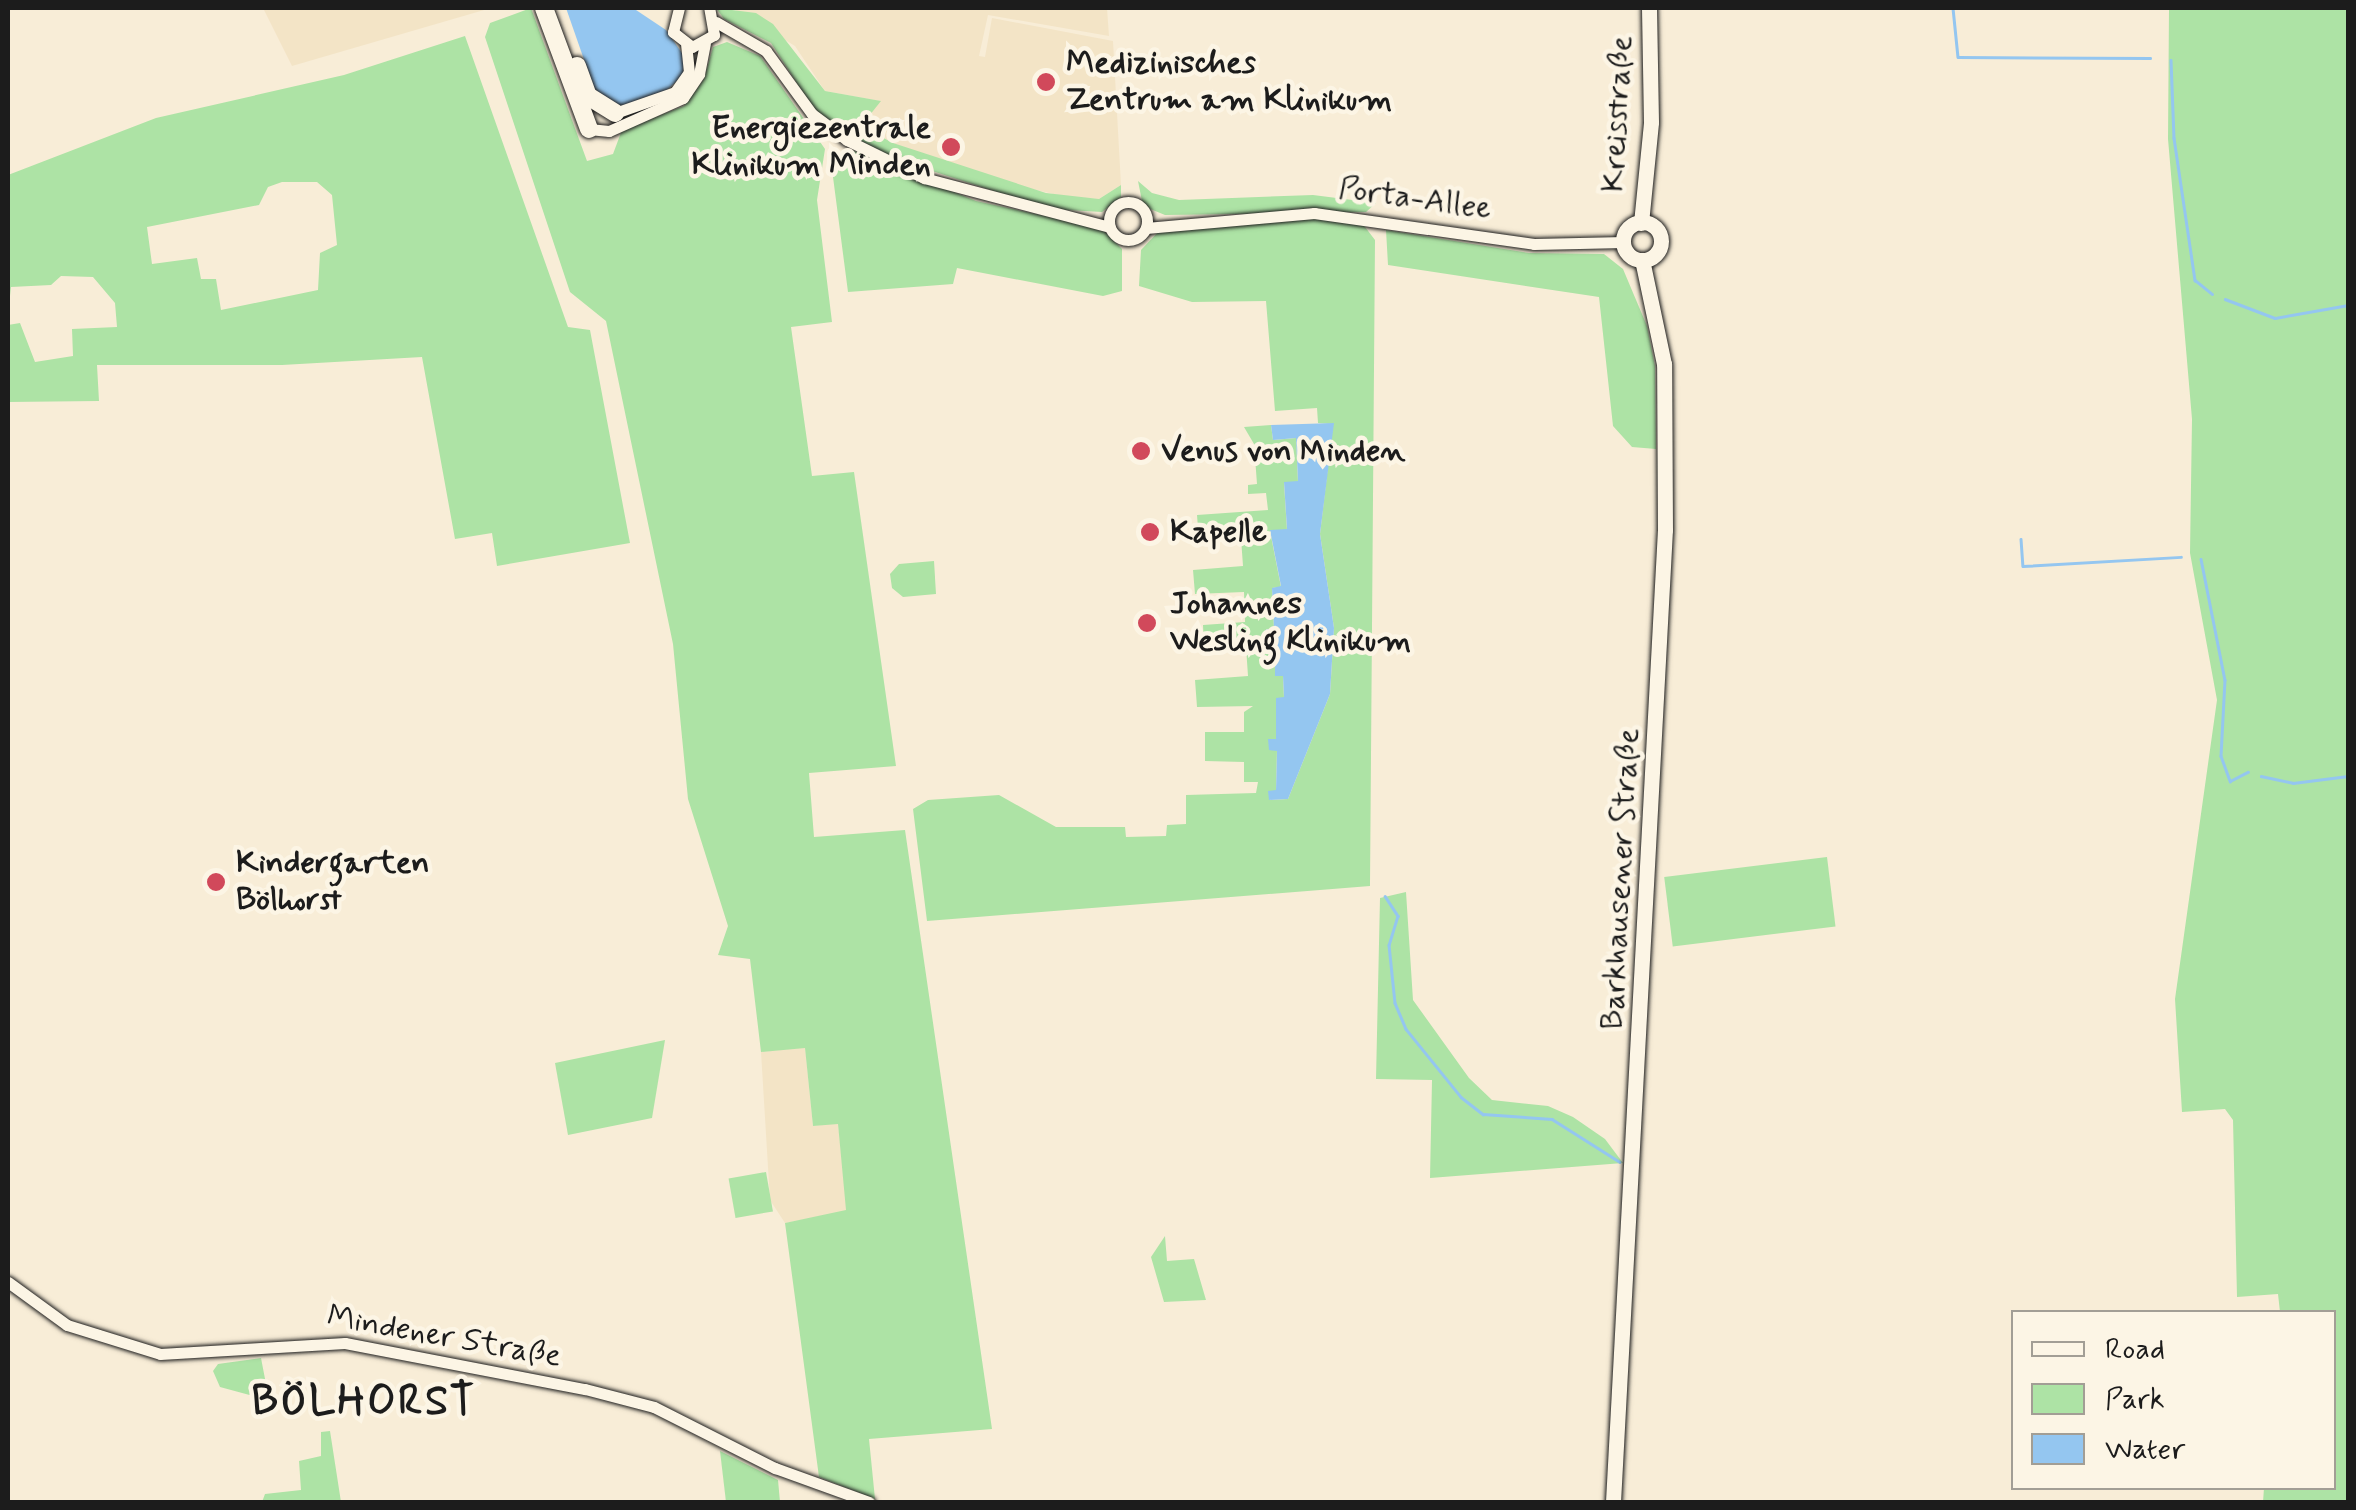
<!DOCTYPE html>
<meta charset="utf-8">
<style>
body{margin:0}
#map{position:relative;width:2356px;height:1510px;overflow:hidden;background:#f8edd7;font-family:Mynerve,sans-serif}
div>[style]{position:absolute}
.built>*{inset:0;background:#f3e4c6}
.green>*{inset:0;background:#ade3a5;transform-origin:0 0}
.water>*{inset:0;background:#94c6f0}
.stream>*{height:2.5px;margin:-1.25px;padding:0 1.25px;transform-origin:1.25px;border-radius:1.25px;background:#94c6f0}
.roads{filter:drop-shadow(0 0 2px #1c1c1c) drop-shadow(0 0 2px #1c1c1c)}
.minor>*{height:11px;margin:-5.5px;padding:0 5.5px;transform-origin:5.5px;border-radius:5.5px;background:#fcf5e5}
.minor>.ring{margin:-5.5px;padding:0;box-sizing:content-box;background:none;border:11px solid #fcf5e5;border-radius:50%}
.major>*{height:15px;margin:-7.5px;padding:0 7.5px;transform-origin:7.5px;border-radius:7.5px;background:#fcf5e5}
.major>.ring{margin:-7.5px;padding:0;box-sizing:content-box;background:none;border:15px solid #fcf5e5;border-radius:50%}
.highway>*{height:18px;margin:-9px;padding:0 9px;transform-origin:9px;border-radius:9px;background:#fcf5e5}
.dots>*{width:28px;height:28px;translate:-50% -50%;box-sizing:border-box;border:5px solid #fcf5e5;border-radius:50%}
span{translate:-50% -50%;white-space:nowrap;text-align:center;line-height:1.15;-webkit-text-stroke:9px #fcf5e5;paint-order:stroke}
.poi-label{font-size:32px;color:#1c1c1c;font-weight:700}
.left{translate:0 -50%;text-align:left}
.right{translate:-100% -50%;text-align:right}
.street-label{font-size:32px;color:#1c1c1c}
.district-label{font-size:42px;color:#1c1c1c;font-weight:700;letter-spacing:2.5px}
.frame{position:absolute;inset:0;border:10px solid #1c1c1c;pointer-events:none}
.legend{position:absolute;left:2011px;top:1310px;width:325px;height:180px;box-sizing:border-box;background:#fcf5e5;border:2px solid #a29e95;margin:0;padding:12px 18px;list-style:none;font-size:30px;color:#1c1c1c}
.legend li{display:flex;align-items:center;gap:20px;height:50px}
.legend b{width:50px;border:2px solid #a29e95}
</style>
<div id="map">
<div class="built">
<i style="clip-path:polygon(263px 8px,491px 8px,292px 66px)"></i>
<i style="clip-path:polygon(732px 8px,1107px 8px,1109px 36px,988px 15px,979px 56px,985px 57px,992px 18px,1113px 41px,1121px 185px,1099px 199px,1067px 197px,988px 179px,893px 143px,860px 126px,880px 101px,825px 91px,795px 46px)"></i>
<i style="clip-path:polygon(805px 1047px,813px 1126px,838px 1123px,847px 1211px,785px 1223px,770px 1200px,761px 1052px)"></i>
</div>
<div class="green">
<i style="clip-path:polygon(531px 8px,587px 161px,613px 154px,622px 130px,684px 106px,704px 79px,713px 47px,727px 42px,760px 56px,825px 149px,817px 200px,832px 322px,791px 327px,812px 476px,854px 472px,896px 766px,809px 773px,814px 837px,905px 830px,992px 1429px,869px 1439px,875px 1499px,819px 1477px,785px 1223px,846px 1210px,838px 1124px,813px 1126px,805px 1048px,761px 1052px,750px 959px,718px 955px,728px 926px,688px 799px,673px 644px,606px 321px,570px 292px,485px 37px,490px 23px)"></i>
<i style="clip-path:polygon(716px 8px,756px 13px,773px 24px,825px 91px,881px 101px,861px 126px,893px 143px,1046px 193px,1099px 199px,1121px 185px,1121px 197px,1102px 212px,1050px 209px,892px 158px,834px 126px,813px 108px,771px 43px,724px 19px)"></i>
<i style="clip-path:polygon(2169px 8px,2348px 8px,2348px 1502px,2263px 1502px,2264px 1488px,2334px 1488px,2334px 1312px,2280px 1312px,2278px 1294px,2237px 1297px,2233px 1120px,2225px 1109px,2182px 1112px,2175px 999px,2217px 700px,2190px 553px,2192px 419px,2168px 139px)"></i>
<i style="clip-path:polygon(evenodd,465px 36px,568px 327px,590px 330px,630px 543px,497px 566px,492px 533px,455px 539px,422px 357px,282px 365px,97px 365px,99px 401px,8px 402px,8px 325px,20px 323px,35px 362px,73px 356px,72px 329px,117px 327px,115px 303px,93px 277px,61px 276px,51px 285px,11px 287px,8px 314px,8px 175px,156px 118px,344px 75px,465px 36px,282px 182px,317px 182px,332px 195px,337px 245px,320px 253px,318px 290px,221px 310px,216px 279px,201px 279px,197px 258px,152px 264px,147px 227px,259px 205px,268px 187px,282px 182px)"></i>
<i style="clip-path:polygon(854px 151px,976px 201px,1101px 228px,1122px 249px,1122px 291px,1103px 296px,957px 268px,953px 284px,848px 292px,833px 177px,842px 153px)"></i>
<i style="clip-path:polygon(1138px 181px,1152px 193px,1179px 200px,1313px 195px,1376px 203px,1366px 212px,1165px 215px,1143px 206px)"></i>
<i style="clip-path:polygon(1313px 218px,1362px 223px,1375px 240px,1370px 886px,927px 921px,913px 809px,928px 800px,999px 795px,1056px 827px,1125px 827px,1126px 837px,1166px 836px,1167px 825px,1186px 824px,1186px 795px,1256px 793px,1258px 782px,1244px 782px,1244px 762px,1205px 761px,1205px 732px,1244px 732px,1244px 712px,1253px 706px,1197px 707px,1195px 680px,1248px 676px,1246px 647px,1204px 649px,1203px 625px,1245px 622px,1244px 592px,1195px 594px,1193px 570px,1243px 566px,1241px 538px,1199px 541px,1197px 515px,1268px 510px,1266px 493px,1248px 494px,1248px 485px,1257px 484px,1254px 444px,1244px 427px,1271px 425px,1273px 440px,1296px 438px,1298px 482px,1284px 483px,1287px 530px,1270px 531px,1281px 587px,1272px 588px,1274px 629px,1266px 629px,1275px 638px,1275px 675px,1283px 676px,1284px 698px,1276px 699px,1276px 739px,1269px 739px,1277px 750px,1276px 791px,1269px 800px,1288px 799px,1330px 694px,1334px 628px,1320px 534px,1333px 424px,1318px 423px,1317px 408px,1275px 411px,1266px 301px,1192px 302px,1139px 286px,1141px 250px,1161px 229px)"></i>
<i style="clip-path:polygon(1386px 230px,1529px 253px,1604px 254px,1623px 269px,1647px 326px,1655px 366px,1656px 449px,1632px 447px,1613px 426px,1599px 297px,1388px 265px)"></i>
<i style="clip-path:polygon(934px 561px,936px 594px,903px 597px,892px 588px,890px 574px,899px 564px)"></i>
<i style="left:1827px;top:857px;width:70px;height:164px;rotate:83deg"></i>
<i style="clip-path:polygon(1406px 892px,1413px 1000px,1469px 1078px,1492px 1100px,1548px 1106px,1573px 1117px,1605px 1139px,1623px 1163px,1430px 1178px,1432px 1080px,1376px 1079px,1380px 898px)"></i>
<i style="clip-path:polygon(665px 1040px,652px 1118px,568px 1135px,555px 1063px)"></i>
<i style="left:766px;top:1172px;width:40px;height:38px;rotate:80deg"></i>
<i style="clip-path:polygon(1165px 1236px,1167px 1261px,1194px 1259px,1206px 1300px,1164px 1302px,1151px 1257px)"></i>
<i style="clip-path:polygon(261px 1358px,266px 1384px,255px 1387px,257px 1397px,220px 1387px,213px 1371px,218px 1364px)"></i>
<i style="clip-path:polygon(330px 1431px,341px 1502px,262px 1502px,265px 1494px,301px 1490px,299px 1461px,321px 1456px,321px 1432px)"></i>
<i style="clip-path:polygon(720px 1451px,778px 1480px,780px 1502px,726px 1502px)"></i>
</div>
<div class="water">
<i style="clip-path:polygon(566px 8px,633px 8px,666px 30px,684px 56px,683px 75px,665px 92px,616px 108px,596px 94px)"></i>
<i style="clip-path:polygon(1334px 423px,1320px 534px,1334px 628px,1330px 694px,1288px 799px,1269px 800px,1268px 791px,1276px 790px,1277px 751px,1269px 750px,1268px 739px,1276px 739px,1276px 698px,1284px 697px,1283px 676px,1275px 676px,1275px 638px,1266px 638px,1265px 630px,1274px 628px,1272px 588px,1281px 586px,1270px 530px,1287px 529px,1284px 482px,1298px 481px,1296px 438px,1273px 440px,1271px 425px)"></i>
</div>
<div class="stream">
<i style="left:1953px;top:8px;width:49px;rotate:84.2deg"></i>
<i style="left:1958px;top:57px;width:192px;rotate:0.3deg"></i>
<i style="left:2171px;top:60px;width:78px;rotate:87.8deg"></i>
<i style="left:2174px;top:138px;width:144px;rotate:81.6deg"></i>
<i style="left:2195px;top:280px;width:22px;rotate:39deg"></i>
<i style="left:2225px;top:299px;width:53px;rotate:20.8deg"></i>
<i style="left:2275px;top:318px;width:74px;rotate:-10.1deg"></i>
<i style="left:2021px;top:539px;width:27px;rotate:86deg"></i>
<i style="left:2023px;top:566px;width:158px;rotate:-3.3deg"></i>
<i style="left:2201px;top:559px;width:123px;rotate:78.8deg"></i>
<i style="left:2225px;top:680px;width:76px;rotate:93deg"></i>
<i style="left:2221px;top:756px;width:27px;rotate:70deg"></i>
<i style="left:2230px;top:781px;width:20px;rotate:-27deg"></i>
<i style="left:2261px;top:776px;width:33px;rotate:12deg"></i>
<i style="left:2293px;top:783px;width:55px;rotate:-7.3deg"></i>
<i style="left:1385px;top:896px;width:24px;rotate:57deg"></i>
<i style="left:1398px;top:916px;width:30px;rotate:107deg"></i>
<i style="left:1389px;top:945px;width:58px;rotate:84.1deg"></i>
<i style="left:1395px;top:1003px;width:28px;rotate:67deg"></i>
<i style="left:1406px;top:1029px;width:87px;rotate:51deg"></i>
<i style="left:1461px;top:1097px;width:28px;rotate:38deg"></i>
<i style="left:1483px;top:1114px;width:69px;rotate:4.1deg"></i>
<i style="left:1552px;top:1119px;width:80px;rotate:32.3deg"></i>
</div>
<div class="roads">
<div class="minor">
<i style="left:679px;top:8px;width:25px;rotate:104deg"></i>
<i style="left:673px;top:32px;width:24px;rotate:38deg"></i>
<i style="left:692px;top:47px;width:25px;rotate:-29deg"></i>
<i style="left:714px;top:35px;width:27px;rotate:-100deg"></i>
<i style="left:716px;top:22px;width:58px;rotate:30.1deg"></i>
<i style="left:766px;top:51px;width:78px;rotate:53.9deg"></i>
<i style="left:812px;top:114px;width:44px;rotate:36.6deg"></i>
<i style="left:847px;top:140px;width:86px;rotate:26.3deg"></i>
<i style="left:924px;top:178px;width:192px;rotate:14.8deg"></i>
<i style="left:615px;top:113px;width:64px;rotate:-19.3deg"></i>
<i style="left:675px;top:92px;width:24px;rotate:-55deg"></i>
<i style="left:689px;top:72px;width:27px;rotate:-96deg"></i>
<i style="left:589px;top:129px;width:20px;rotate:6deg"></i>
<i style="left:609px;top:131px;width:81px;rotate:-24deg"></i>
<i style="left:683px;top:98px;width:29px;rotate:-56deg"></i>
<i style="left:699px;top:74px;width:31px;rotate:-79deg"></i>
<i class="ring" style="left:1109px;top:202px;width:27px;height:27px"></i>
<i style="left:1146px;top:228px;width:169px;rotate:-5.1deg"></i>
<i style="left:1314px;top:213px;width:222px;rotate:8deg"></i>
<i style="left:1534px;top:244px;width:90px;rotate:-1.3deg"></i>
<i style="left:8px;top:1282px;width:73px;rotate:36.1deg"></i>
<i style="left:67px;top:1325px;width:97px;rotate:17.3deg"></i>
<i style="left:160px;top:1354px;width:185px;rotate:-3.4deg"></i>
<i style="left:345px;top:1343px;width:244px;rotate:10.9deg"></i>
<i style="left:585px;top:1389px;width:71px;rotate:14.6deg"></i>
<i style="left:654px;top:1407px;width:136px;rotate:26.8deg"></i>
<i style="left:775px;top:1468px;width:100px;rotate:19.9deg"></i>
</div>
<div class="major">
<i class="ring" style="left:1623px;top:222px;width:23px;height:23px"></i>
<i style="left:1641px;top:223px;width:101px;rotate:-84.3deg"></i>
<i style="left:1651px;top:122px;width:114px;rotate:-91deg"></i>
<i style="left:1613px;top:1502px;width:973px;rotate:-86.94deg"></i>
<i style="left:1665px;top:530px;width:166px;rotate:-90.3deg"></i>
<i style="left:1664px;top:364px;width:106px;rotate:-101.9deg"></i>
</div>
<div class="highway">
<i style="left:544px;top:8px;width:129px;rotate:69.6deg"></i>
<i style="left:577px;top:66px;width:32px;rotate:70deg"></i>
<i style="left:588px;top:96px;width:32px;rotate:32deg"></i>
</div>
</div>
<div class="dots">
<i style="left:1046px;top:82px;background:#d1495b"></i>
<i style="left:951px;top:147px;background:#d1495b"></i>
<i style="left:1141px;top:451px;background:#d1495b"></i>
<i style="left:1150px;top:532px;background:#d1495b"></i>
<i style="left:1147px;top:623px;background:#d1495b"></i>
<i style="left:216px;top:882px;background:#d1495b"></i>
</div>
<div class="poi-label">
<span class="left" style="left:1066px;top:82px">Medizinisches<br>Zentrum am Klinikum</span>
<span class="right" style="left:931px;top:147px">Energiezentrale<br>Klinikum Minden</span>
<span class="left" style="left:1161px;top:451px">Venus von Minden</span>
<span class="left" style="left:1170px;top:532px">Kapelle</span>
<span class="left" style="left:1170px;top:623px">Johannes<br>Wesling Klinikum</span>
<span class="left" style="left:236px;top:882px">Kindergarten<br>Bölhorst</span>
</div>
<div class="street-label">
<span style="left:1618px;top:114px;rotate:-87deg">Kreisstraße</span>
<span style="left:1415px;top:199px;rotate:8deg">Porta-Allee</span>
<span style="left:1621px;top:879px;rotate:-87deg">Barkhausener Straße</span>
<span style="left:444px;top:1337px;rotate:10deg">Mindener Straße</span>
</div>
<div class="district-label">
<span style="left:364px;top:1403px">BÖLHORST</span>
</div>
<div class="frame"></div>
<ul class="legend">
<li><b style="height:12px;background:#fcf5e5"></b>Road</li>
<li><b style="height:28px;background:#ade3a5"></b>Park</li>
<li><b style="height:28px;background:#94c6f0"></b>Water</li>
</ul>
</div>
